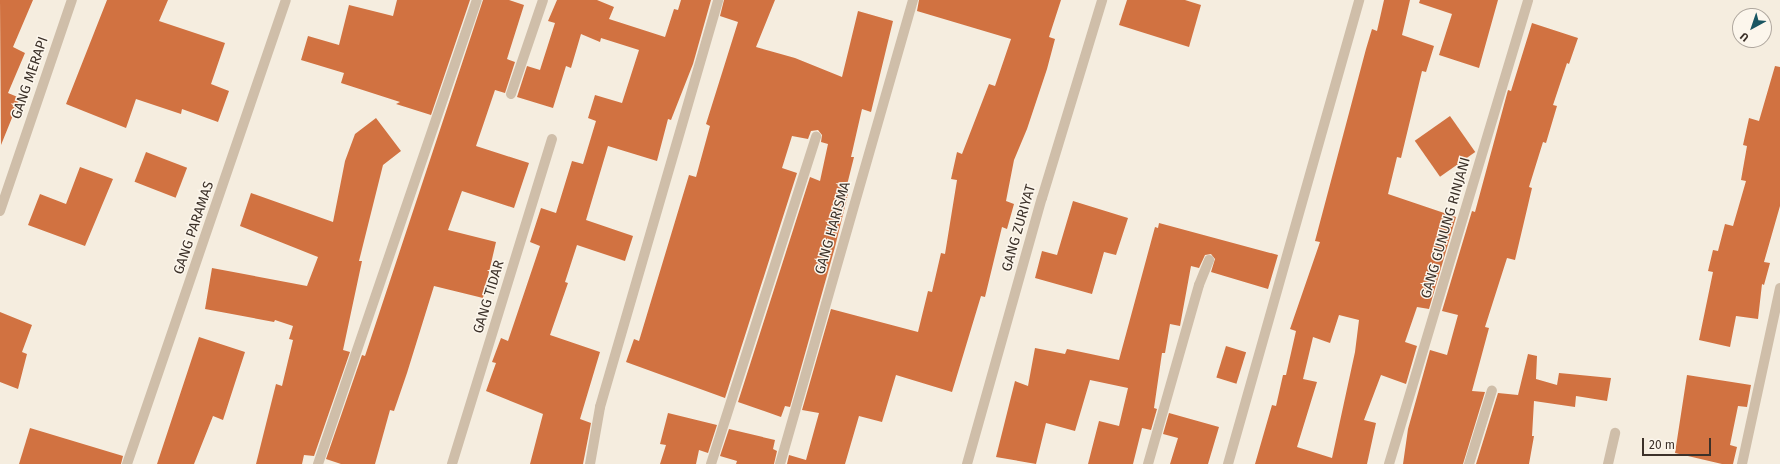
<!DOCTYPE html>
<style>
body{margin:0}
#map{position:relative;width:1780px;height:464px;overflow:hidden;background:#f5eddf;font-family:"Fira Sans",sans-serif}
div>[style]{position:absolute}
.building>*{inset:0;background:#d17241;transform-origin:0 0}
.minor>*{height:10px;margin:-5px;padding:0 5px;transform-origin:5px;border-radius:5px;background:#cfbea9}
span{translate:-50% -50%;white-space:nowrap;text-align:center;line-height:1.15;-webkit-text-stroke:3px #fcf6ec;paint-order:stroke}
.street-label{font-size:14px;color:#3c3129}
.north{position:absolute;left:1732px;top:8px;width:40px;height:40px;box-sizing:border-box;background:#fcf6ec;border:1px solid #afa79e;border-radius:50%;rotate:220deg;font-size:11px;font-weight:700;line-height:16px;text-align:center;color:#3c3129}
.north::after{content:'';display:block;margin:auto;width:14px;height:18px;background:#1a5662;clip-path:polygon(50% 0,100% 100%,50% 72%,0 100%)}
.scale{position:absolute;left:1642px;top:438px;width:69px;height:18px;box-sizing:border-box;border:2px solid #3c3129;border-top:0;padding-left:5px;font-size:12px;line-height:14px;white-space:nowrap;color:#3c3129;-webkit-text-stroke:3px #fcf6ec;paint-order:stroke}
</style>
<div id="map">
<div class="building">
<i style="clip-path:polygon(0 0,33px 0,13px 47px,25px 53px,8px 93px,20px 98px,1px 145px)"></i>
<i style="clip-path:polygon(107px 0,168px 0,159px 21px,225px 43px,211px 84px,229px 91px,218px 122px,182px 109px,181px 114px,136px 99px,126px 128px,66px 104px)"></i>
<i style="clip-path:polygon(397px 0,470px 0,431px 115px,396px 104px,400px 102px,341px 83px,344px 73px,301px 60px,308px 36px,339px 45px,349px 5px,393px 16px)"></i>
<i style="clip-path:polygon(483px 0,509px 0,524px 5px,507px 59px,515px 62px,505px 93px,495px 90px,476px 146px,529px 163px,514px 208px,462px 191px,448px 230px,496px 242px,483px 298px,434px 286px,407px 373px,394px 411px,390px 410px,375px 464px,341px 464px,326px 459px,362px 355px,365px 356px)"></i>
<i style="clip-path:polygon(557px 0,597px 0,614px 7px,609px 19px,665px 37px,674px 9px,678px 10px,681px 0,711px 0,693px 64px,671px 120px,668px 119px,657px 161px,608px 146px,586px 220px,633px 236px,625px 261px,577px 245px,565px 282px,568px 283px,550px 335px,600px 352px,580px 419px,591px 423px,583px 464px,530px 464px,543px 414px,486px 391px,496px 363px,492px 362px,501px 338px,508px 341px,540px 246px,530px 242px,541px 208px,556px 213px,572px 161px,583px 164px,596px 121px,588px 118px,595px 95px,622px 103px,639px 50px,601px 38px,600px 42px,581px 34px,571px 68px,566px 66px,553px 108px,517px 97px,527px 66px,540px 70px,555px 23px,548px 21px)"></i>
<i style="clip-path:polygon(724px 0,775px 0,756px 47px,795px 58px,842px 77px,858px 11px,893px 21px,871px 112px,862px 109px,851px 157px,854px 157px,846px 189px,849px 190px,835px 247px,790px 407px,785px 406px,781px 417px,738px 402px,810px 177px,820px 181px,828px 144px,821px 142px,822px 135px,818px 130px,811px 131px,808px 139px,792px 136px,782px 168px,797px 173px,725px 398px,626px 362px,634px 339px,639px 341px,689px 175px,696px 177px,710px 126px,706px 124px,738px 22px,720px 16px)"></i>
<i style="clip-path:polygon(919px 0,1061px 0,1049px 37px,1055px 39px,1047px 69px,1027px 129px,1014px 160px,1006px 201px,1014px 204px,1007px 229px,1002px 227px,985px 297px,981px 296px,952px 392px,896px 375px,882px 422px,859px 416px,845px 464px,787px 464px,789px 455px,806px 460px,819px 413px,802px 410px,831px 309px,918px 332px,928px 291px,932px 292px,941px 253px,945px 254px,957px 180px,951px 179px,957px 152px,962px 154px,989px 84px,995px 86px,1011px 39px,917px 11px)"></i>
<i style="clip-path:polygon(1127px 0,1185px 0,1201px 5px,1189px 47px,1119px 25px)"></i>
<i style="clip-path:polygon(evenodd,1384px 0,1410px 0,1402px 35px,1434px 46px,1426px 72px,1422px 71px,1401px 158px,1397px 157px,1388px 194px,1456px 217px,1429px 309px,1417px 307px,1405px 342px,1417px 346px,1406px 384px,1381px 375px,1364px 420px,1376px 423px,1367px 464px,1255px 464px,1272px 405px,1276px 406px,1283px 375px,1286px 375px,1296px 331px,1290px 329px,1320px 242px,1315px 241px,1366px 49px,1372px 29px,1377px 31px,1384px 0,1339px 315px,1359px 320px,1355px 352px,1332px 458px,1297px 447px,1317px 382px,1303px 379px,1313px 337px,1330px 343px,1339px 315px)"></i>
<i style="clip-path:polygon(1420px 0,1498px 0,1479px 68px,1439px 55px,1452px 14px,1419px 3px)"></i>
<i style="clip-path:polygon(1532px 23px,1578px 38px,1569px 64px,1567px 63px,1553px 105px,1557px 106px,1546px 143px,1543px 142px,1529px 187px,1532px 188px,1515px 260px,1507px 258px,1485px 327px,1489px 328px,1472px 391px,1485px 392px,1463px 464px,1403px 464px,1408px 429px,1430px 350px,1447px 355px,1458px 315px,1442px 311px,1472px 211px,1475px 212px,1508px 90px,1511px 91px)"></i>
<i style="clip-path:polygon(1775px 66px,1780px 67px,1780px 206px,1764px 262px,1770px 263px,1764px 285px,1762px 284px,1758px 319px,1736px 316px,1730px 347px,1699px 340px,1713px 272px,1708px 271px,1713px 250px,1718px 251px,1725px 224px,1733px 226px,1746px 181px,1741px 180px,1747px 146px,1743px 145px,1749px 118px,1759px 121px)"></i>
<i style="left:1450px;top:116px;width:44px;height:43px;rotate:55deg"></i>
<i style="clip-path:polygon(376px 118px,401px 151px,383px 165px,359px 261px,362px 261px,343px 350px,350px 352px,314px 456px,304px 455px,302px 464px,256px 464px,276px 384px,282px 386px,293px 340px,289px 339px,293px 326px,275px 320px,274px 322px,205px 309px,212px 268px,307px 286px,318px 257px,240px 226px,251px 193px,333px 222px,345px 161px,355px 134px)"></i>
<i style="left:146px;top:152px;width:44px;height:32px;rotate:21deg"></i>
<i style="clip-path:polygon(80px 167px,113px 179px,85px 246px,28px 225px,40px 194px,66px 204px)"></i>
<i style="clip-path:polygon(1073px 201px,1128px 218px,1116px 255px,1104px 252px,1092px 294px,1035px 278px,1042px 251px,1057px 255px)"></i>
<i style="clip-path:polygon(1159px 223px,1278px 255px,1268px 289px,1211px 272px,1215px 259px,1211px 254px,1205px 255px,1199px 268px,1191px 266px,1180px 326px,1170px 324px,1165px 353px,1162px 353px,1154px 408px,1157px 409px,1151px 430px,1142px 428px,1133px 464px,1088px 464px,1099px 421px,1119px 426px,1128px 388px,1090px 380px,1075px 431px,1046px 423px,1036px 464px,996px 457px,1015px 381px,1028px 386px,1035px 348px,1065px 354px,1067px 349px,1119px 360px,1155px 227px,1158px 228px)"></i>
<i style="clip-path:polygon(0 312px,32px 325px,22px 352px,27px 354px,18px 389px,0 382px)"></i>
<i style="clip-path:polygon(199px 337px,245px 352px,223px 420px,213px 416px,194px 464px,157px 464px)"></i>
<i style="left:1226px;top:346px;width:21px;height:33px;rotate:17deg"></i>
<i style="clip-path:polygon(1528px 354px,1537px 356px,1536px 379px,1557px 385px,1559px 373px,1611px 378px,1607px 401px,1576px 396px,1575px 407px,1534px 401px,1532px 436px,1534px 436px,1529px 464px,1476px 464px,1498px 393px,1518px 395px)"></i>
<i style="clip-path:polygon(1687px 375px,1751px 385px,1747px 407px,1738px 406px,1730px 445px,1737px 447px,1733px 464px,1722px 464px,1675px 453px)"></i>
<i style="clip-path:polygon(668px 413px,717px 425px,708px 453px,699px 450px,696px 464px,660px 464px,666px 445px,660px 444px)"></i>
<i style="clip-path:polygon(1169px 413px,1219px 427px,1208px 464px,1170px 464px,1178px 438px,1163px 434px)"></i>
<i style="clip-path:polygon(30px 428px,123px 456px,121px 464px,19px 464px)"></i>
<i style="clip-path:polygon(729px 429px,775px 440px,773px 449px,777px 451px,774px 464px,736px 464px,737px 461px,720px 456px)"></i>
</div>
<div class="minor">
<i style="left:511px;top:94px;width:99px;rotate:-71.2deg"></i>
<i style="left:0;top:211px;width:223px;rotate:-71.2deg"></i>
<i style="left:127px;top:464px;width:490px;rotate:-71.1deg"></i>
<i style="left:318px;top:464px;width:490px;rotate:-71.1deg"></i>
<i style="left:452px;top:464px;width:340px;rotate:-72.9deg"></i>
<i style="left:590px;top:464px;width:58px;rotate:-80deg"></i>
<i style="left:600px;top:407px;width:424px;rotate:-73.8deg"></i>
<i style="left:711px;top:464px;width:344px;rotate:-72.2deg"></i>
<i style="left:780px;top:464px;width:483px;rotate:-74deg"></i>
<i style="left:967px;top:464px;width:276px;rotate:-74.3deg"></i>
<i style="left:1042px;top:198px;width:207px;rotate:-73.1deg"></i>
<i style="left:1148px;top:464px;width:186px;rotate:-74.1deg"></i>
<i style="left:1199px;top:285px;width:27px;rotate:-68deg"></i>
<i style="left:1228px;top:464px;width:482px;rotate:-74.2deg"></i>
<i style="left:1389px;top:464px;width:484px;rotate:-73.3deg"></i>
<i style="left:1469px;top:464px;width:77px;rotate:-72.7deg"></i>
<i style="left:1608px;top:464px;width:32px;rotate:-77deg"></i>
<i style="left:1742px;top:464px;width:180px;rotate:-77.8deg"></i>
</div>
<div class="street-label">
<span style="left:30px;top:78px;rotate:-71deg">GANG MERAPI</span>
<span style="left:194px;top:228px;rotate:-71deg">GANG PARAMAS</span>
<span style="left:833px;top:228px;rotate:-74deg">GANG HARISMA</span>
<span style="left:1019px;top:228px;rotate:-74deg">GANG ZURIYAT</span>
<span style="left:1446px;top:228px;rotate:-74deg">GANG GUNUNG RINJANI</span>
<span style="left:489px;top:297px;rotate:-73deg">GANG TIDAR</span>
</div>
<div class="north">U</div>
<div class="scale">20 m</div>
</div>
